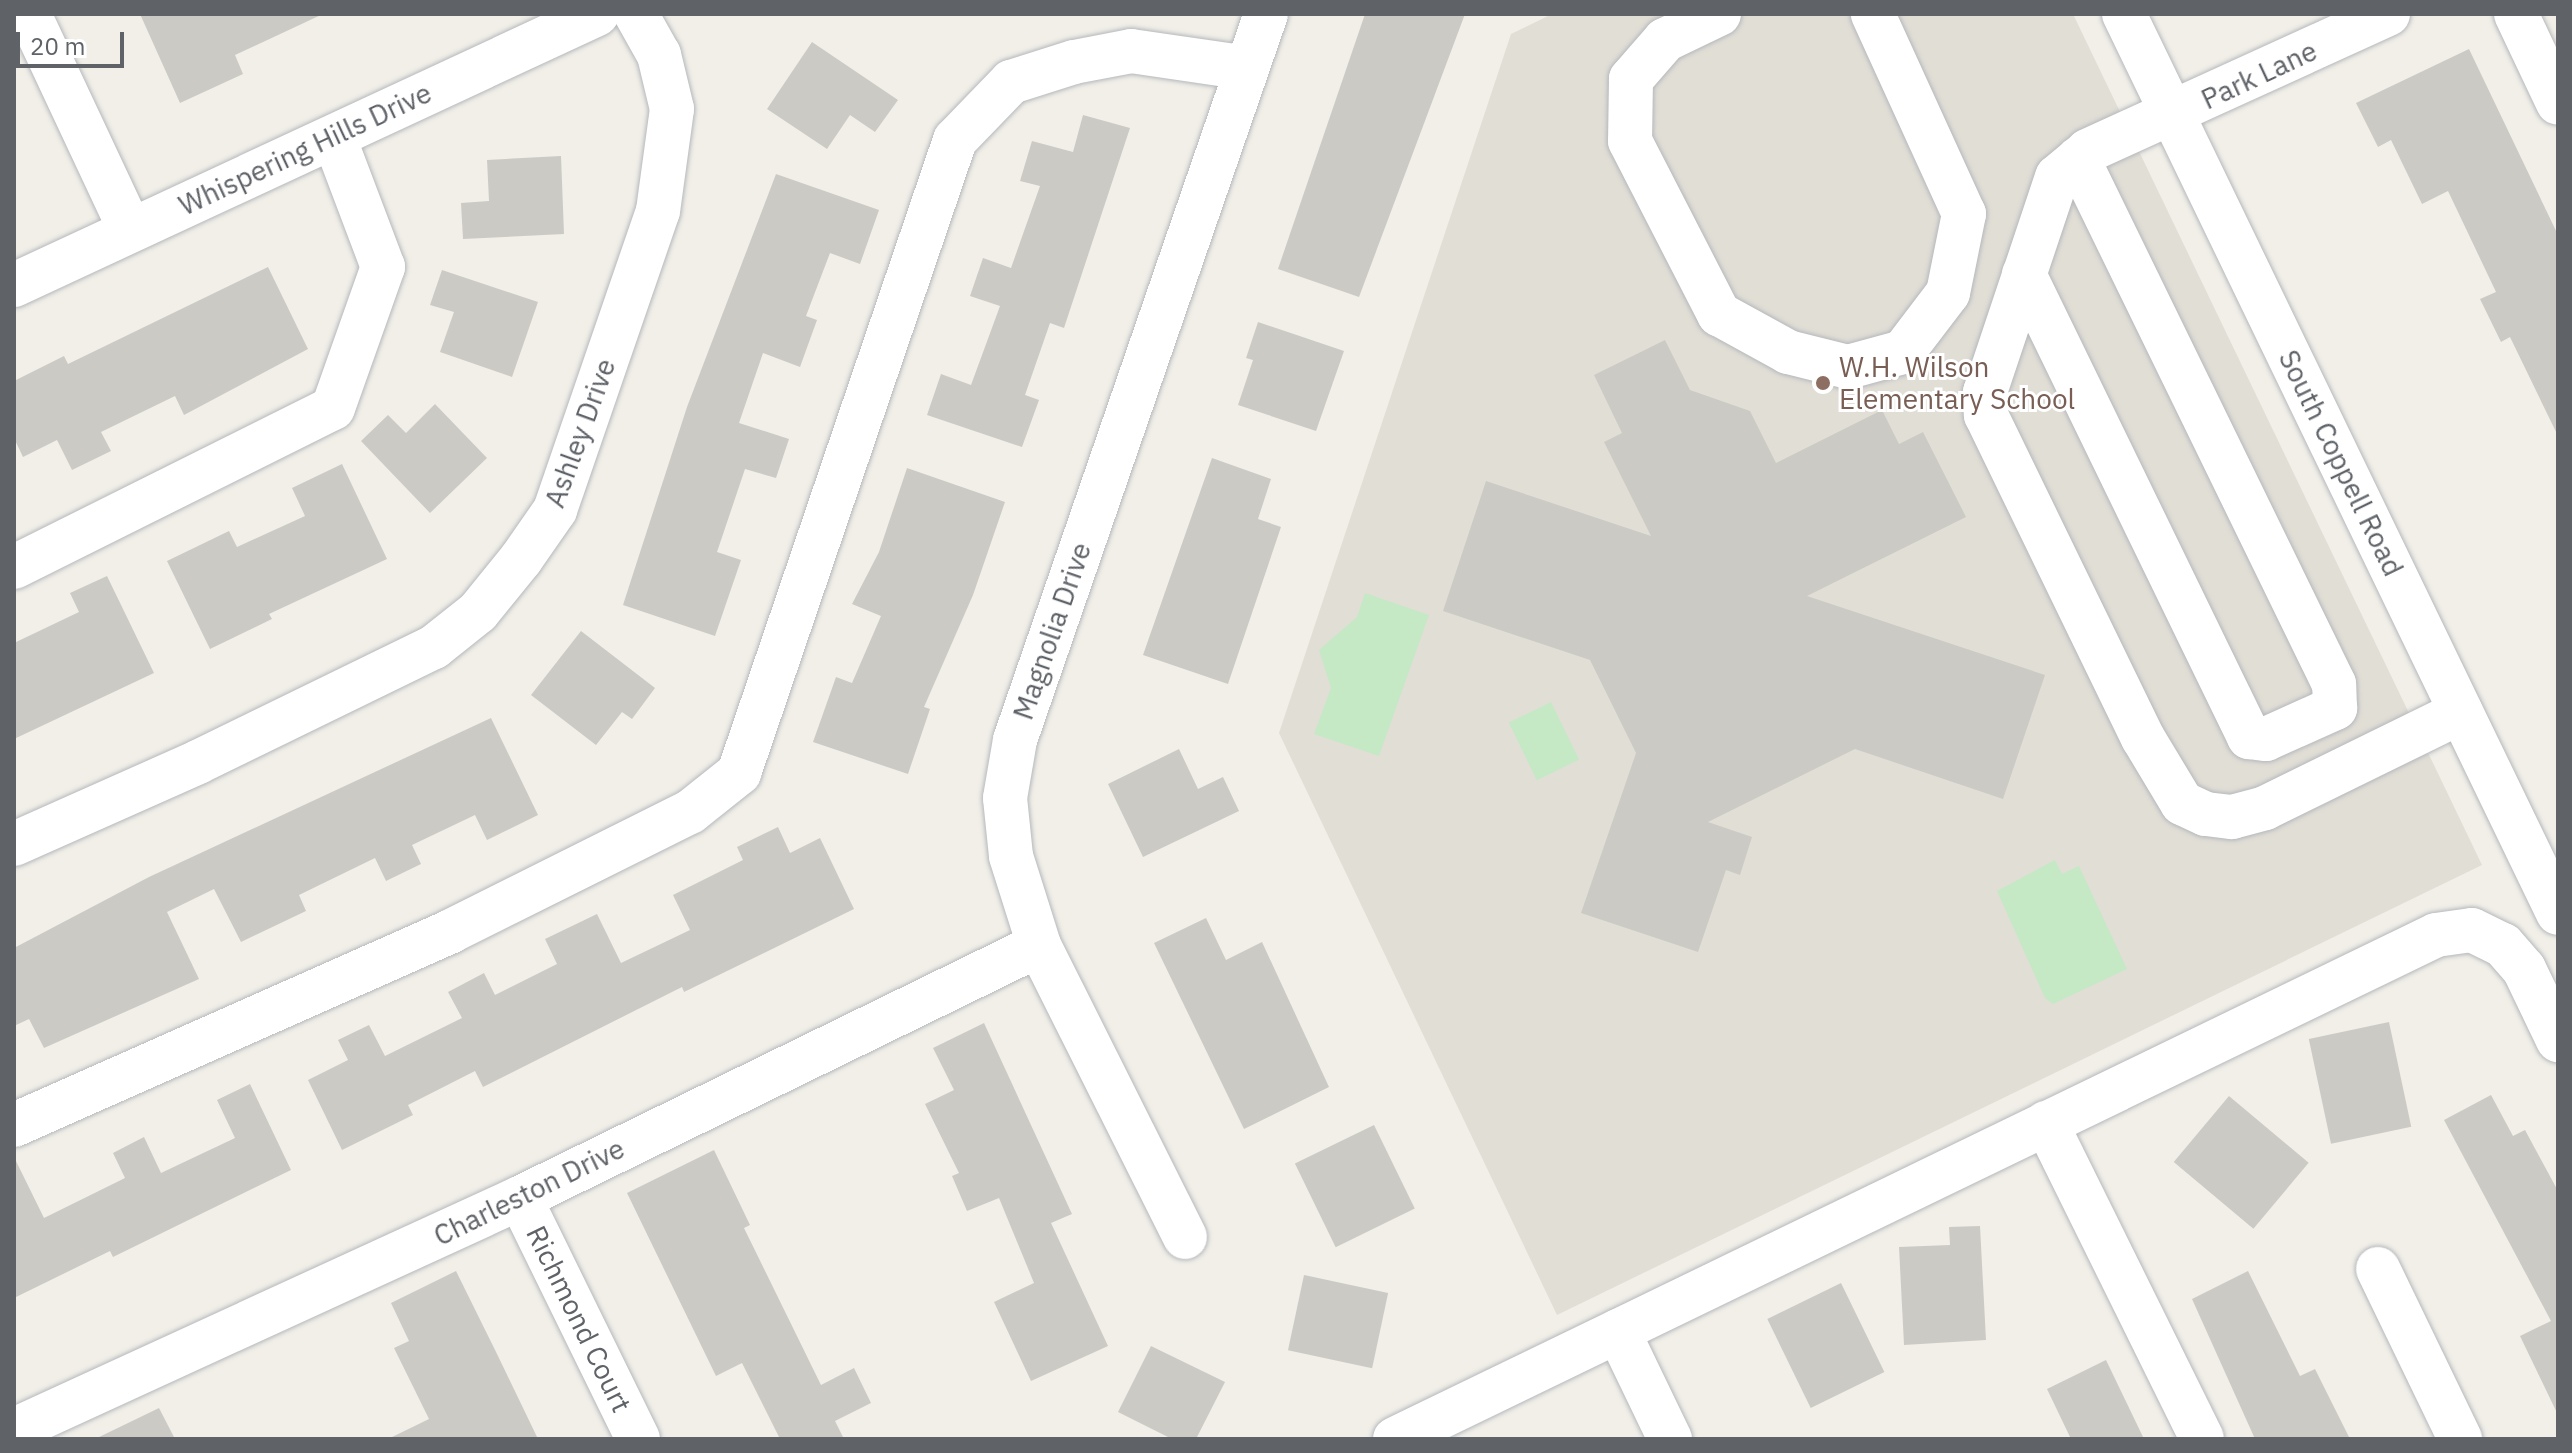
<!DOCTYPE html>
<style>
body{margin:0}
#map{position:relative;width:2572px;height:1453px;overflow:hidden;background:#f1efe8;font-family:"IBM Plex Sans",sans-serif}
div>[style]{position:absolute}
.education>*{inset:0;background:#e1ded6}
.green>*{inset:0;background:#c5e8c5;transform-origin:0 0}
.building>*{inset:0;background:#cccac5;transform-origin:0 0}
.roads{filter:drop-shadow(0 0 2px #b5b8bc) drop-shadow(0 0 2px #b5b8bc)}
.minor>*{height:44px;margin:-22px;padding:0 22px;transform-origin:22px;border-radius:22px;background:#fff}
.dots>*{width:22px;height:22px;translate:-50% -50%;box-sizing:border-box;border:4px solid #fff;border-radius:50%}
span{translate:-50% -50%;white-space:nowrap;text-align:center;line-height:1.15;-webkit-text-stroke:6px #fff;paint-order:stroke}
.street-label{font-size:28px;color:#5f6368}
.education-label{font-size:28px;color:#785e54}
.left{translate:0 -50%;text-align:left}
.frame{position:absolute;inset:0;border:16px solid #5f6368;pointer-events:none}
.scale{position:absolute;left:16px;top:32px;width:108px;height:36px;box-sizing:border-box;border:4px solid #5f6368;border-top:0;padding-left:10px;font-size:24px;line-height:28px;white-space:nowrap;color:#5f6368;-webkit-text-stroke:6px #fff;paint-order:stroke}
</style>
<div id="map">
<div class="education">
<i style="clip-path:polygon(1552px 14px,2073px 14px,2482px 865px,1557px 1315px,1279px 733px,1511px 34px)"></i>
</div>
<div class="green">
<i style="clip-path:polygon(1365px 593px,1429px 615px,1379px 756px,1314px 734px,1331px 688px,1319px 650px,1357px 617px)"></i>
<i style="left:1551px;top:702px;width:64px;height:47px;rotate:64deg"></i>
<i style="clip-path:polygon(2055px 860px,2062px 874px,2079px 866px,2127px 969px,2053px 1004px,2045px 998px,1997px 891px)"></i>
</div>
<div class="building">
<i style="clip-path:polygon(140px 14px,323px 14px,235px 55px,243px 74px,180px 103px)"></i>
<i style="clip-path:polygon(1365px 14px,1465px 14px,1359px 297px,1278px 269px)"></i>
<i style="clip-path:polygon(812px 42px,898px 100px,875px 132px,850px 115px,827px 149px,767px 109px)"></i>
<i style="clip-path:polygon(2469px 49px,2558px 235px,2558px 436px,2510px 337px,2501px 342px,2480px 299px,2496px 292px,2448px 191px,2422px 204px,2391px 140px,2378px 147px,2356px 103px)"></i>
<i style="clip-path:polygon(1083px 115px,1130px 128px,1064px 328px,1050px 323px,1025px 395px,1039px 400px,1022px 447px,927px 415px,941px 374px,971px 385px,1000px 306px,970px 296px,983px 258px,1011px 268px,1040px 186px,1020px 181px,1032px 141px,1073px 152px)"></i>
<i style="clip-path:polygon(561px 156px,564px 234px,463px 239px,461px 203px,489px 201px,487px 160px)"></i>
<i style="clip-path:polygon(776px 174px,879px 210px,860px 264px,830px 253px,806px 316px,817px 320px,800px 367px,763px 353px,739px 423px,789px 439px,776px 478px,745px 469px,717px 552px,741px 560px,715px 636px,623px 605px,687px 407px)"></i>
<i style="clip-path:polygon(268px 267px,308px 349px,184px 415px,175px 396px,101px 432px,111px 451px,72px 470px,57px 440px,23px 457px,14px 438px,14px 381px,64px 356px,68px 364px)"></i>
<i style="clip-path:polygon(442px 270px,538px 302px,512px 377px,440px 352px,454px 312px,430px 305px)"></i>
<i style="clip-path:polygon(1258px 322px,1344px 351px,1316px 431px,1238px 405px,1253px 360px,1246px 358px)"></i>
<i style="clip-path:polygon(1665px 340px,1690px 390px,1750px 411px,1776px 463px,1882px 410px,1899px 444px,1923px 432px,1966px 517px,1807px 596px,2045px 675px,2003px 799px,1855px 749px,1708px 822px,1752px 837px,1740px 875px,1726px 870px,1698px 952px,1581px 913px,1636px 753px,1590px 660px,1443px 611px,1486px 481px,1651px 536px,1604px 442px,1622px 433px,1594px 375px)"></i>
<i style="clip-path:polygon(435px 404px,487px 458px,430px 513px,361px 441px,388px 415px,406px 433px)"></i>
<i style="clip-path:polygon(1212px 458px,1271px 479px,1258px 519px,1281px 527px,1228px 684px,1143px 655px)"></i>
<i style="clip-path:polygon(342px 464px,387px 559px,269px 614px,272px 619px,210px 649px,167px 561px,229px 531px,237px 547px,305px 516px,292px 488px)"></i>
<i style="clip-path:polygon(907px 468px,1005px 502px,973px 595px,924px 707px,930px 709px,908px 774px,813px 742px,836px 677px,852px 683px,881px 616px,852px 604px,879px 552px)"></i>
<i style="clip-path:polygon(107px 576px,154px 673px,14px 739px,14px 643px,79px 612px,70px 593px)"></i>
<i style="clip-path:polygon(581px 631px,655px 688px,632px 719px,622px 712px,596px 745px,531px 695px)"></i>
<i style="clip-path:polygon(491px 718px,538px 815px,487px 840px,475px 815px,412px 845px,421px 864px,386px 881px,375px 858px,299px 895px,306px 911px,241px 942px,214px 889px,167px 912px,199px 979px,44px 1048px,29px 1019px,14px 1026px,14px 948px,149px 877px)"></i>
<i style="clip-path:polygon(1179px 749px,1198px 789px,1223px 777px,1239px 811px,1143px 857px,1108px 784px)"></i>
<i style="clip-path:polygon(778px 827px,790px 853px,820px 838px,854px 909px,684px 992px,682px 987px,483px 1087px,475px 1071px,408px 1105px,413px 1115px,342px 1150px,308px 1080px,348px 1060px,338px 1040px,369px 1025px,385px 1056px,462px 1018px,448px 992px,484px 973px,495px 995px,557px 964px,545px 939px,597px 914px,621px 963px,690px 930px,673px 895px,743px 860px,737px 847px)"></i>
<i style="clip-path:polygon(1206px 918px,1226px 960px,1262px 942px,1329px 1087px,1244px 1129px,1154px 943px)"></i>
<i style="left:2389px;top:1022px;width:107px;height:82px;rotate:78deg"></i>
<i style="clip-path:polygon(984px 1023px,1072px 1214px,1051px 1223px,1108px 1346px,1031px 1381px,994px 1302px,1034px 1283px,999px 1198px,967px 1211px,952px 1176px,959px 1173px,925px 1104px,954px 1090px,933px 1048px)"></i>
<i style="clip-path:polygon(250px 1084px,291px 1170px,113px 1257px,110px 1251px,14px 1298px,14px 1157px,44px 1218px,125px 1178px,113px 1153px,144px 1137px,161px 1173px,235px 1138px,217px 1100px)"></i>
<i style="clip-path:polygon(2491px 1095px,2513px 1136px,2525px 1130px,2558px 1191px,2558px 1415px,2520px 1336px,2551px 1321px,2444px 1120px)"></i>
<i style="left:2229px;top:1096px;width:104px;height:86px;rotate:40deg"></i>
<i style="left:1374px;top:1125px;width:93px;height:88px;rotate:64deg"></i>
<i style="clip-path:polygon(714px 1150px,750px 1225px,744px 1228px,821px 1385px,854px 1368px,871px 1403px,835px 1421px,844px 1439px,780px 1439px,742px 1363px,716px 1376px,627px 1193px)"></i>
<i style="clip-path:polygon(1980px 1226px,1986px 1340px,1904px 1345px,1899px 1247px,1950px 1245px,1949px 1227px)"></i>
<i style="clip-path:polygon(456px 1271px,498px 1356px,538px 1439px,388px 1439px,429px 1419px,394px 1348px,409px 1341px,391px 1303px)"></i>
<i style="clip-path:polygon(2248px 1271px,2300px 1376px,2315px 1369px,2350px 1439px,2255px 1439px,2192px 1299px)"></i>
<i style="left:1304px;top:1275px;width:86px;height:77px;rotate:12deg"></i>
<i style="left:1841px;top:1283px;width:99px;height:82px;rotate:64deg"></i>
<i style="clip-path:polygon(1151px 1346px,1225px 1382px,1196px 1439px,1172px 1439px,1118px 1412px)"></i>
<i style="clip-path:polygon(2106px 1360px,2144px 1439px,2071px 1439px,2047px 1389px)"></i>
<i style="clip-path:polygon(159px 1408px,175px 1439px,95px 1439px)"></i>
</div>
<div class="roads">
<div class="minor">
<i style="left:29px;top:14px;width:238px;rotate:64.9deg"></i>
<i style="left:1719px;top:14px;width:60px;rotate:154.3deg"></i>
<i style="left:1665px;top:40px;width:52px;rotate:131.1deg"></i>
<i style="left:1631px;top:79px;width:62px;rotate:90.9deg"></i>
<i style="left:1630px;top:141px;width:195px;rotate:62.8deg"></i>
<i style="left:1719px;top:314px;width:79px;rotate:28.8deg"></i>
<i style="left:1788px;top:352px;width:62px;rotate:14deg"></i>
<i style="left:1848px;top:367px;width:57px;rotate:-15.3deg"></i>
<i style="left:1903px;top:352px;width:74px;rotate:-52.7deg"></i>
<i style="left:1948px;top:293px;width:81px;rotate:-78.6deg"></i>
<i style="left:1964px;top:214px;width:220px;rotate:-114.5deg"></i>
<i style="left:2124px;top:14px;width:998px;rotate:64.23deg"></i>
<i style="left:2388px;top:14px;width:330px;rotate:155.5deg"></i>
<i style="left:2088px;top:151px;width:40px;rotate:140deg"></i>
<i style="left:2057px;top:177px;width:227px;rotate:108.5deg"></i>
<i style="left:1985px;top:392px;width:23px;rotate:88deg"></i>
<i style="left:1986px;top:415px;width:359px;rotate:64.1deg"></i>
<i style="left:2143px;top:738px;width:76px;rotate:59deg"></i>
<i style="left:2182px;top:803px;width:26px;rotate:25deg"></i>
<i style="left:2206px;top:814px;width:26px;rotate:7deg"></i>
<i style="left:2232px;top:817px;width:34px;rotate:-15deg"></i>
<i style="left:2265px;top:808px;width:218px;rotate:-26.1deg"></i>
<i style="left:2516px;top:14px;width:98px;rotate:64.7deg"></i>
<i style="left:2024px;top:274px;width:515px;rotate:64.08deg"></i>
<i style="left:2249px;top:737px;width:17px;rotate:7deg"></i>
<i style="left:2266px;top:739px;width:76px;rotate:-24.2deg"></i>
<i style="left:2335px;top:708px;width:24px;rotate:-92deg"></i>
<i style="left:2334px;top:684px;width:584px;rotate:-115.99deg"></i>
<i style="left:14px;top:285px;width:643px;rotate:-24.93deg"></i>
<i style="left:14px;top:567px;width:356px;rotate:-26.5deg"></i>
<i style="left:333px;top:408px;width:150px;rotate:-70.5deg"></i>
<i style="left:383px;top:267px;width:139px;rotate:-110.7deg"></i>
<i style="left:14px;top:844px;width:201px;rotate:-24deg"></i>
<i style="left:198px;top:762px;width:263px;rotate:-26deg"></i>
<i style="left:434px;top:647px;width:56px;rotate:-38.5deg"></i>
<i style="left:478px;top:612px;width:68px;rotate:-50.9deg"></i>
<i style="left:521px;top:559px;width:60px;rotate:-55.2deg"></i>
<i style="left:555px;top:510px;width:316px;rotate:-71deg"></i>
<i style="left:658px;top:211px;width:103px;rotate:-82.2deg"></i>
<i style="left:672px;top:109px;width:56px;rotate:-103.5deg"></i>
<i style="left:659px;top:55px;width:47px;rotate:-119.3deg"></i>
<i style="left:2046px;top:1123px;width:352px;rotate:63.7deg"></i>
<i style="left:14px;top:1125px;width:478px;rotate:-23.9deg"></i>
<i style="left:451px;top:931px;width:267px;rotate:-26.5deg"></i>
<i style="left:690px;top:812px;width:63px;rotate:-38.5deg"></i>
<i style="left:739px;top:773px;width:669px;rotate:-71.16deg"></i>
<i style="left:955px;top:140px;width:81px;rotate:-46deg"></i>
<i style="left:1011px;top:82px;width:66px;rotate:-17.6deg"></i>
<i style="left:1074px;top:62px;width:58px;rotate:-10.9deg"></i>
<i style="left:1131px;top:51px;width:117px;rotate:8.3deg"></i>
<i style="left:520px;top:1198px;width:268px;rotate:63.9deg"></i>
<i style="left:1185px;top:1237px;width:326px;rotate:-116.6deg"></i>
<i style="left:1039px;top:945px;width:93px;rotate:-107.5deg"></i>
<i style="left:1011px;top:856px;width:58px;rotate:-95.9deg"></i>
<i style="left:1005px;top:798px;width:59px;rotate:-80.2deg"></i>
<i style="left:1015px;top:740px;width:768px;rotate:-70.93deg"></i>
<i style="left:2378px;top:1269px;width:189px;rotate:64.2deg"></i>
<i style="left:1618px;top:1331px;width:120px;rotate:64.3deg"></i>
<i style="left:14px;top:1430px;width:557px;rotate:-24.63deg"></i>
<i style="left:520px;top:1198px;width:577px;rotate:-25.99deg"></i>
<i style="left:1395px;top:1439px;width:1157px;rotate:-25.83deg"></i>
<i style="left:2436px;top:935px;width:36px;rotate:-8deg"></i>
<i style="left:2472px;top:930px;width:34px;rotate:26deg"></i>
<i style="left:2503px;top:945px;width:32px;rotate:49deg"></i>
<i style="left:2524px;top:969px;width:79px;rotate:64.4deg"></i>
</div>
</div>
<div class="dots">
<i style="left:1823px;top:383px;background:#8d6e63"></i>
</div>
<div class="street-label">
<span style="left:2259px;top:75px;rotate:-25deg">Park Lane</span>
<span style="left:305px;top:149px;rotate:-25deg">Whispering Hills Drive</span>
<span style="left:580px;top:433px;rotate:-70deg">Ashley Drive</span>
<span style="left:2341px;top:463px;rotate:64deg">South Coppell Road</span>
<span style="left:1052px;top:631px;rotate:-71deg">Magnolia Drive</span>
<span style="left:529px;top:1192px;rotate:-26deg">Charleston Drive</span>
<span style="left:579px;top:1319px;rotate:64deg">Richmond Court</span>
</div>
<div class="education-label">
<span class="left" style="left:1839px;top:383px">W.H. Wilson<br>Elementary School</span>
</div>
<div class="frame"></div>
<div class="scale">20 m</div>
</div>
